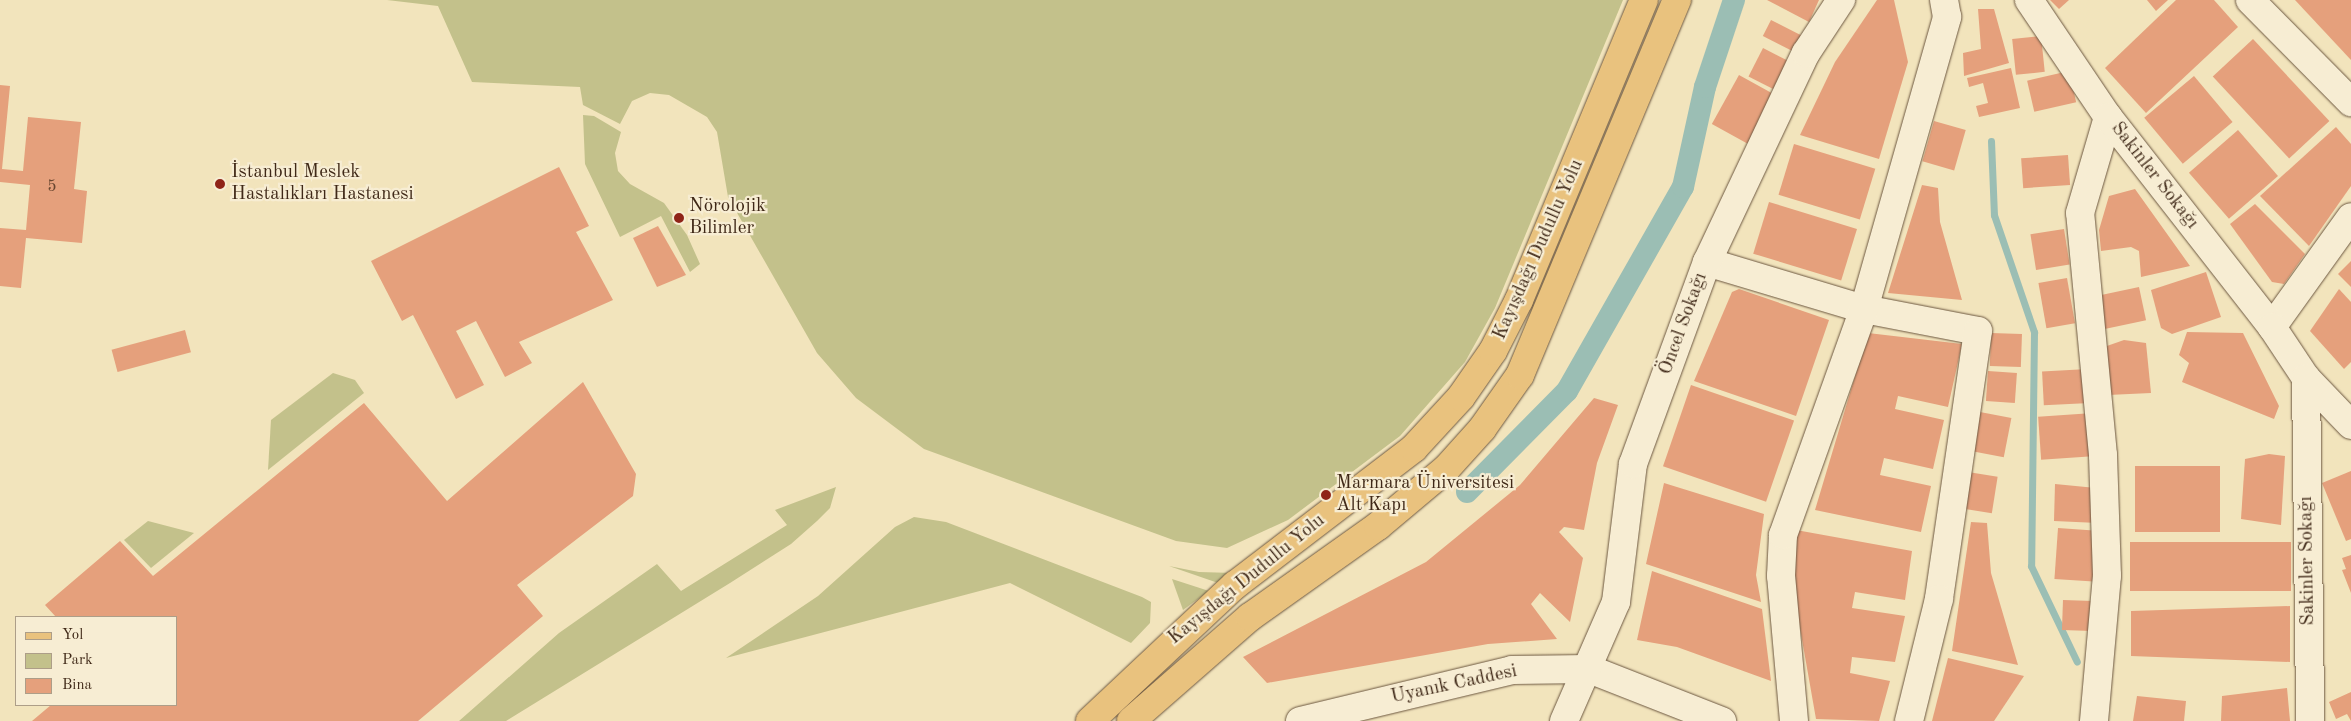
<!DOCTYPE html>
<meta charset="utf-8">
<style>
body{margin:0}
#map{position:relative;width:2351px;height:721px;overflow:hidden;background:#f2e4bc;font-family:"Old Standard TT",serif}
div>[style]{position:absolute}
.green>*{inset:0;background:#c3c18b}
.stream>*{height:7px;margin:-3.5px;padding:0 3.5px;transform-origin:3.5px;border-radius:3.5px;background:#9bbeb4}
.canal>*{height:22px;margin:-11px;padding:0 11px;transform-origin:11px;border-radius:11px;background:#9bbeb4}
.building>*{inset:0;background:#e5a07c;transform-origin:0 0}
.roads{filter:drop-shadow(0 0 1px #6c5740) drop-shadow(0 0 1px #6c5740)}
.minor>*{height:28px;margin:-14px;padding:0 14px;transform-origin:14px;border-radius:14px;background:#f7edd3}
.major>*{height:28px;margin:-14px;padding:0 14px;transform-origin:14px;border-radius:14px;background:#e9c27e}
.dots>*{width:14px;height:14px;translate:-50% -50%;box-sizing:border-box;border:2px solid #f7edd3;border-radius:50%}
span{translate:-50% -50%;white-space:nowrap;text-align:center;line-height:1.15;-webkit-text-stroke:4.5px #f7edd3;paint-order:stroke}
.number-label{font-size:16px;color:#684630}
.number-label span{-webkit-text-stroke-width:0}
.poi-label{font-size:19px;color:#3f2817}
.left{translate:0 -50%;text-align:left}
.street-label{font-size:19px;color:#3f2817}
.legend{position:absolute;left:15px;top:616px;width:162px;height:90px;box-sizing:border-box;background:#f7edd3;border:1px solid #ad9e88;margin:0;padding:6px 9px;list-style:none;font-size:15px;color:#3f2817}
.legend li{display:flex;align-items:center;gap:10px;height:25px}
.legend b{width:25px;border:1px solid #ad9e88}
</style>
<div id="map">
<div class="green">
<i style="clip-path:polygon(387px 0,1623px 0,1495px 308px,1465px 362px,1400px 436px,1288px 520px,1227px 548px,1176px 541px,924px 449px,856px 398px,817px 353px,728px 197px,717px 132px,707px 117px,669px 95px,650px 93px,632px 101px,620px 124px,583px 105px,580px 87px,472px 82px,438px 6px)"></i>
<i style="clip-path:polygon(583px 115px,594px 116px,621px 132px,615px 153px,618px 171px,630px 184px,664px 203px,687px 235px,700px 264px,690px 272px,661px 216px,620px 237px,585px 164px)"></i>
<i style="clip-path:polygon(333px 373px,355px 380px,364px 393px,268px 470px,271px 420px)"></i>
<i style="clip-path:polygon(836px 487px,830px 508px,817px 521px,791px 544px,730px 583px,506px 721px,459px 721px,559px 633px,657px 564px,681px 591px,787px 525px,775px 510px)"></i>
<i style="clip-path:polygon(914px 517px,946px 522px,1142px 597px,1151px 602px,1150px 623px,1131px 643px,1010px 583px,726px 658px,818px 596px,895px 527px)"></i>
<i style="clip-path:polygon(148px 521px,194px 533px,151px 568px,124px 540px)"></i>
<i style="clip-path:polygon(1169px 566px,1199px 572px,1234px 573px,1221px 584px)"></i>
<i style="clip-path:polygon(1172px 579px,1209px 591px,1183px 610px)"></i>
</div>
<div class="stream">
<i style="left:1991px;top:141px;width:74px;rotate:87.7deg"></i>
<i style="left:1994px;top:215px;width:124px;rotate:71.1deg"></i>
<i style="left:2034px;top:332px;width:234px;rotate:90.7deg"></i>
<i style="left:2031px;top:566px;width:106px;rotate:64.4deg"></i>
</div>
<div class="canal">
<i style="left:1467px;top:492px;width:142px;rotate:-45.3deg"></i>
<i style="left:1567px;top:391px;width:235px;rotate:-60.4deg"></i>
<i style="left:1683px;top:187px;width:102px;rotate:-77.6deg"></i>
<i style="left:1705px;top:87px;width:92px;rotate:-71.6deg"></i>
</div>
<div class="building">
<i style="clip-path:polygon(1767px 0,1819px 0,1809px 22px)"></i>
<i style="clip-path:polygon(1877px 0,1894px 0,1908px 62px,1879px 159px,1800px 135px,1835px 62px)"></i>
<i style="clip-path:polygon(2050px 0,2069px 0,2059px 9px)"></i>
<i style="clip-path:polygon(2147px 0,2168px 0,2156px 11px)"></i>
<i style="clip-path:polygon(2176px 0,2214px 0,2238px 27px,2146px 113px,2105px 68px)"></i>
<i style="clip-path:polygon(2295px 0,2351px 0,2351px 60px)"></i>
<i style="clip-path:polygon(1978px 9px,1994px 9px,2009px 63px,1964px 76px,1963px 53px,1981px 49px)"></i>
<i style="left:1771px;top:20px;width:37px;height:18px;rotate:27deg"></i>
<i style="left:2041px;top:36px;width:36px;height:29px;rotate:84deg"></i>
<i style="left:2253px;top:39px;width:112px;height:55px;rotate:47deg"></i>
<i style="left:1763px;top:48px;width:36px;height:32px;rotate:27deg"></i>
<i style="clip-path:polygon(2011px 68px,2020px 108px,1979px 117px,1976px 106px,1988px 103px,1983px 83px,1969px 87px,1967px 78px)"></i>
<i style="left:2069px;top:71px;width:32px;height:43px;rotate:77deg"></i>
<i style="left:1739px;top:75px;width:43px;height:56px;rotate:29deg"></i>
<i style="left:2194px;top:76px;width:60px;height:65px;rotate:50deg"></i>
<i style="clip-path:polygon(0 85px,10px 86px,2px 169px,23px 171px,28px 117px,81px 122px,74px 189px,87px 191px,82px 243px,26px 238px,21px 288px,0 286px,0 228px,26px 230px,30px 185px,0 182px)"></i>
<i style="left:1934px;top:121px;width:33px;height:42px;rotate:16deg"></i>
<i style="clip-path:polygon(2336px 127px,2351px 144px,2351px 186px,2309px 246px,2260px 196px)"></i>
<i style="left:2238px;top:130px;width:61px;height:65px;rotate:49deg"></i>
<i style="left:1794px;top:144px;width:85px;height:53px;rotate:17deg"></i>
<i style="left:2068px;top:155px;width:30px;height:47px;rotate:86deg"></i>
<i style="clip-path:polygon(559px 167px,589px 226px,576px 232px,613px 300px,519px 342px,532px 363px,505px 377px,476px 321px,456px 331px,484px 385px,456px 399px,413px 315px,402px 321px,371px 261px)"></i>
<i style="clip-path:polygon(1922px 185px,1938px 188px,1940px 222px,1962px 300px,1888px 293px)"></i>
<i style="clip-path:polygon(2135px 189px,2190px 266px,2141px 277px,2139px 251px,2131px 247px,2101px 251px,2099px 230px,2109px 196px)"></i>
<i style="left:1769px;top:202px;width:92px;height:54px;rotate:17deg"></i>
<i style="clip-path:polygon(2255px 204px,2305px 254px,2284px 284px,2272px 282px,2230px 224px)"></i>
<i style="clip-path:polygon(658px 226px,686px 275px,657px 287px,633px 238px)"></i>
<i style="left:2064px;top:229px;width:36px;height:34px;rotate:81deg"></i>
<i style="clip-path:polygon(2351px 261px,2351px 287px,2338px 274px)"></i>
<i style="clip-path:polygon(2206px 272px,2221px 317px,2172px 334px,2161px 328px,2151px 290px)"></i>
<i style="left:2067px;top:278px;width:46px;height:29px;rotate:80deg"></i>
<i style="left:2139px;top:287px;width:34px;height:47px;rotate:78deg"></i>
<i style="clip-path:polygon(1739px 289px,1829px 320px,1796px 416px,1694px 381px,1732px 292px)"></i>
<i style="clip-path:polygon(2339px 289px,2351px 302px,2351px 362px,2344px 369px,2310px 331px)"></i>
<i style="left:185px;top:330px;width:23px;height:76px;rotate:75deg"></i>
<i style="clip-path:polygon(2187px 332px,2243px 333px,2279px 406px,2274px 419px,2182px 382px,2189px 363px,2179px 355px)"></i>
<i style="clip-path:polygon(1868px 333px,1962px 344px,1948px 407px,1898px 396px,1895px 409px,1944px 420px,1933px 469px,1884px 458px,1880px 475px,1931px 486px,1921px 532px,1815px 510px)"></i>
<i style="left:1991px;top:333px;width:31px;height:33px;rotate:2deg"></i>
<i style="clip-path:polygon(2124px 340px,2146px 343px,2151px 393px,2108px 395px,2104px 347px)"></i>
<i style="left:2088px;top:369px;width:34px;height:46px;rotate:87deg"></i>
<i style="left:1988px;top:371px;width:29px;height:30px;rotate:4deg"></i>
<i style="clip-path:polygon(583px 382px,636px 474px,633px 496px,517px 585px,543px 616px,418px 721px,32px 721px,51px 705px,176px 705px,176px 617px,56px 617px,45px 605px,120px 541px,153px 576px,364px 403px,447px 501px)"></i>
<i style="left:1691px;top:385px;width:109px;height:86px;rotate:19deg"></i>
<i style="clip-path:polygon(1594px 398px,1618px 405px,1597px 463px,1584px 530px,1564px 527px,1559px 532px,1583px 558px,1570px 622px,1540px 593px,1531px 604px,1557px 639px,1488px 644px,1267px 683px,1243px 657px,1426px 562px,1520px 485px)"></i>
<i style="left:1980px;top:412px;width:32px;height:40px;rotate:11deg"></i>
<i style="left:2093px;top:413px;width:43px;height:55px;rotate:86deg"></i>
<i style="clip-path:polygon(2269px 454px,2285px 456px,2281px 525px,2241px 519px,2245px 459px)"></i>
<i style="left:2220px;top:466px;width:66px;height:85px;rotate:90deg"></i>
<i style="clip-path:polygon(2351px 471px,2351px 539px,2346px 541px,2322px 483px)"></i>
<i style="left:1968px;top:472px;width:30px;height:37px;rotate:9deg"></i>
<i style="clip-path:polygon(1664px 483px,1764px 514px,1756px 575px,1761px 602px,1646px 564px)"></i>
<i style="clip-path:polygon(2055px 484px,2096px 488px,2098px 523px,2054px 521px)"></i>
<i style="clip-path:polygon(1971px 522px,1987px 523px,1991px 573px,2018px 665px,1952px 651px)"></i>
<i style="left:2058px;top:528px;width:39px;height:51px;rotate:4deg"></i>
<i style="clip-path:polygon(1796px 530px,1912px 551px,1905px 600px,1855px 592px,1852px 608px,1905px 616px,1895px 662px,1852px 657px,1850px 673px,1890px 681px,1879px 721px,1816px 719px,1791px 577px)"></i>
<i style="left:2291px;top:542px;width:49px;height:161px;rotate:90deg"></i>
<i style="clip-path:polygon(2351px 555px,2351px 593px,2342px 570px,2346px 569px,2342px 558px)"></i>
<i style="clip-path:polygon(1652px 571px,1762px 609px,1771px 681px,1677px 647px,1637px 640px)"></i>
<i style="left:2063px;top:600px;width:30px;height:30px;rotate:2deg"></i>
<i style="clip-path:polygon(2290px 606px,2290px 662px,2131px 656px,2131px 611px)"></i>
<i style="clip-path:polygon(1948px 658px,2024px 676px,1994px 721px,1932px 721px)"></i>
<i style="clip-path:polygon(2287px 688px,2290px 721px,2221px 721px,2222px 696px)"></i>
<i style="clip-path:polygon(2351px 692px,2351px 721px,2347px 714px,2336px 719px,2329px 702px)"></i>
<i style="clip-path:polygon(2137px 696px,2186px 701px,2184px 721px,2133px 721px)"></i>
</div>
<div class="roads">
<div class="minor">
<i style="left:2029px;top:0;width:141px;rotate:56deg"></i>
<i style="left:2250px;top:0;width:144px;rotate:45.3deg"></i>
<i style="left:1707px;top:262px;width:164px;rotate:16.7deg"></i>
<i style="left:1864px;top:309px;width:116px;rotate:10.9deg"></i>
<i style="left:1978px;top:331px;width:271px;rotate:98.3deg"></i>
<i style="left:1939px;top:599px;width:126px;rotate:103.8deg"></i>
<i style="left:2272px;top:327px;width:135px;rotate:-54.3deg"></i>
<i style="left:2306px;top:378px;width:65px;rotate:46.2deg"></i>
<i style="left:1300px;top:721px;width:218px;rotate:-13.5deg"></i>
<i style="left:1512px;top:670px;width:77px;rotate:-0.7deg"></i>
<i style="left:1589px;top:669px;width:143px;rotate:21.4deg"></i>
<i style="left:1564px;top:721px;width:130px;rotate:-66.4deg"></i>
<i style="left:1616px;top:602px;width:139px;rotate:-83deg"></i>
<i style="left:1633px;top:464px;width:215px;rotate:-69.9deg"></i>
<i style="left:1707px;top:262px;width:231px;rotate:-64.7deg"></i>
<i style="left:1806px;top:53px;width:64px;rotate:-56.6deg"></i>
<i style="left:1794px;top:721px;width:146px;rotate:-95.1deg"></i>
<i style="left:1781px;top:576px;width:41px;rotate:-87.2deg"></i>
<i style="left:1783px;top:535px;width:240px;rotate:-70.3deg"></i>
<i style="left:1864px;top:309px;width:304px;rotate:-74.1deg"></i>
<i style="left:1947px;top:17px;width:17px;rotate:-100deg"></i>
<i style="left:2094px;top:721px;width:146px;rotate:-84.9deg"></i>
<i style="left:2107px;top:576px;width:121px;rotate:-91.9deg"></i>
<i style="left:2103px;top:455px;width:243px;rotate:-95.4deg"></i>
<i style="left:2080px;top:213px;width:100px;rotate:-73.7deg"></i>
<i style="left:2108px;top:117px;width:266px;rotate:52deg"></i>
<i style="left:2272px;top:327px;width:61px;rotate:56.3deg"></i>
<i style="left:2306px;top:378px;width:343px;rotate:89.3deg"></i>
</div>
<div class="major">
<i style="left:1090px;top:721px;width:199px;rotate:-43.2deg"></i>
<i style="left:1235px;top:585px;width:225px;rotate:-37.4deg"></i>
<i style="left:1414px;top:448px;width:69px;rotate:-47.3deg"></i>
<i style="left:1461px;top:397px;width:56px;rotate:-55.2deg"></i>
<i style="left:1493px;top:351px;width:57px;rotate:-63deg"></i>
<i style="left:1519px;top:300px;width:325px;rotate:-67.4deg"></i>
<i style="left:1131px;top:721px;width:158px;rotate:-41.2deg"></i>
<i style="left:1250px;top:617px;width:157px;rotate:-35.4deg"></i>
<i style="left:1378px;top:526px;width:89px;rotate:-40deg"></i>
<i style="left:1446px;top:469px;width:54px;rotate:-48deg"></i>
<i style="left:1482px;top:429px;width:66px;rotate:-54.9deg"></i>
<i style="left:1520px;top:375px;width:407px;rotate:-67.3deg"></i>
</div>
</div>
<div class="dots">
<i style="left:220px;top:184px;background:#8f2418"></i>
<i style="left:679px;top:218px;background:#8f2418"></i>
<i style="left:1326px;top:495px;background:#8f2418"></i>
</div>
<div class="number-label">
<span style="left:52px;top:187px">5</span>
</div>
<div class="poi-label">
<span class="left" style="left:231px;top:184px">İstanbul Meslek<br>Hastalıkları Hastanesi</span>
<span class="left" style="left:689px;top:218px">Nörolojik<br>Bilimler</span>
<span class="left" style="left:1336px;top:495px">Marmara Üniversitesi<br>Alt Kapı</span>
</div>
<div class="street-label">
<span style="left:2154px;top:176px;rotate:52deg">Sakinler Sokağı</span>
<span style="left:1539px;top:250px;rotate:-66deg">Kayışdağı Dudullu Yolu</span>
<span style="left:1684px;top:324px;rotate:-70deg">Öncel Sokağı</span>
<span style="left:2308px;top:561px;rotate:-91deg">Sakinler Sokağı</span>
<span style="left:1247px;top:580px;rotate:-39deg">Kayışdağı Dudullu Yolu</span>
<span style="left:1454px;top:685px;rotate:-12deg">Uyanık Caddesi</span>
</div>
<ul class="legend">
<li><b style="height:6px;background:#e9c27e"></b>Yol</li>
<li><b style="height:14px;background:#c3c18b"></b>Park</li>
<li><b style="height:14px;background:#e5a07c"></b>Bina</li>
</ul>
</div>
